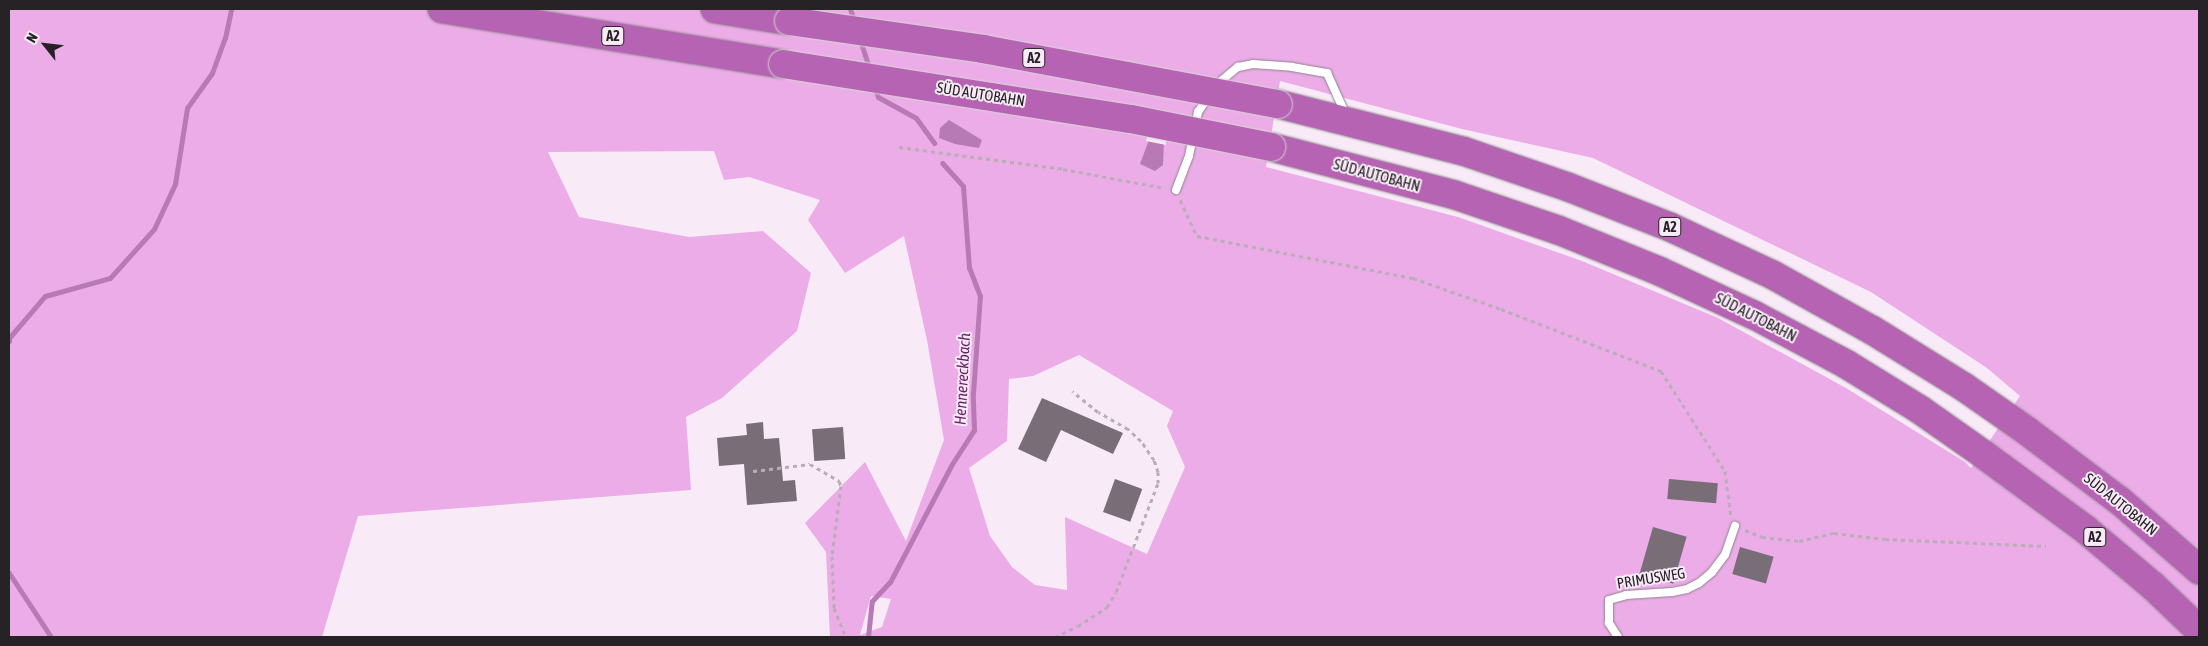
<!DOCTYPE html>
<meta charset="utf-8">
<style>
body{margin:0}
#map{position:relative;width:2208px;height:646px;overflow:hidden;background:#f8eaf7;font-family:"Asap Condensed",sans-serif}
div>[style]{position:absolute}
.green>*{inset:0;background:#ecace8}
.water>*{inset:0;background:#b87ab5}
.pier>*{inset:0;background:#f8eaf7}
.stream>*{height:5px;margin:-2.5px;padding:0 2.5px;transform-origin:2.5px;border-radius:2.5px;background:#b87ab5}
.building>*{inset:0;background:#796d78;transform-origin:0 0}
.path>*{height:3px;margin-top:-1.5px;transform-origin:0;background:repeating-linear-gradient(90deg,#b9aeb8 0 4px,transparent 0 8px)}
.roads{filter:drop-shadow(0 0 1px #90848f) drop-shadow(0 0 1px #90848f)}
.service>*{height:8px;margin:-4px;padding:0 4px;transform-origin:4px;border-radius:4px;background:#fff}
.motorway>*{height:28px;margin:-14px;padding:0 14px;transform-origin:14px;border-radius:14px;background:#b563b2}
.bridges{filter:drop-shadow(0 0 1px #d4d3d4) drop-shadow(0 0 1px #d4d3d4)}
.motorway-bridge>*{height:28px;margin:-14px;padding:0 14px;transform-origin:14px;border-radius:14px;background:#b563b2}
span{translate:-50% -50%;white-space:nowrap;text-align:center;line-height:1.15;-webkit-text-stroke:4px #f8eaf7;paint-order:stroke}
.shield-label span{padding:1px 4px;background:#f8eaf7;border:1px solid;border-radius:4px;-webkit-text-stroke-width:0}
.shield-label{font-size:14px;color:#272226;font-weight:700}
.street-label{font-size:15px;color:#272226}
.water-label{font-size:16px;color:#691d67;font-style:italic}
.frame{position:absolute;inset:0;border:10px solid #272226;pointer-events:none}
.north{position:absolute;left:20px;top:20px;width:50px;height:50px;-webkit-text-stroke:4px #f8eaf7;paint-order:stroke;rotate:299deg;font-size:14px;font-weight:700;line-height:20px;text-align:center;color:#272226}
.north::after{content:'';display:block;margin:auto;width:18px;height:22px;background:#272226;clip-path:polygon(50% 0,100% 100%,50% 72%,0 100%)}
</style>
<div id="map">
<div class="green">
<i style="clip-path:polygon(evenodd,9px 9px,2199px 9px,2199px 637px,830px 637px,826px 552px,805px 523px,865px 462px,906px 541px,944px 440px,927px 340px,904px 236px,845px 273px,808px 220px,820px 200px,749px 177px,724px 180px,714px 151px,548px 152px,579px 217px,689px 237px,763px 231px,811px 273px,797px 331px,722px 398px,686px 417px,691px 490px,358px 516px,322px 637px,9px 637px,9px 9px,1280px 81px,1462px 129px,1593px 158px,1871px 292px,1987px 368px,2020px 396px,1971px 468px,1965px 462px,1846px 388px,1718px 318px,1582px 261px,1458px 217px,1266px 167px,1280px 81px,9px 9px,1079px 355px,1173px 411px,1167px 426px,1185px 467px,1147px 554px,1065px 517px,1067px 590px,1035px 585px,1012px 567px,990px 536px,969px 468px,1007px 441px,1009px 379px,1033px 376px,1079px 355px,9px 9px,871px 596px,891px 599px,882px 627px,860px 635px,871px 596px)"></i>
</div>
<div class="water">
<i style="clip-path:polygon(949px 120px,982px 140px,979px 148px,955px 144px,939px 138px,940px 128px)"></i>
<i style="clip-path:polygon(1150px 137px,1164px 141px,1163px 165px,1155px 171px,1140px 164px)"></i>
</div>
<div class="pier">
<i style="clip-path:polygon(1148px 136px,1166px 139px,1166px 145px,1146px 141px)"></i>
</div>
<div class="stream">
<i style="left:850px;top:9px;width:15px;rotate:70deg"></i>
<i style="left:860px;top:40px;width:29px;rotate:72deg"></i>
<i style="left:875px;top:88px;width:9px;rotate:72deg"></i>
<i style="left:878px;top:97px;width:43px;rotate:28.9deg"></i>
<i style="left:916px;top:118px;width:31px;rotate:54deg"></i>
<i style="left:9px;top:341px;width:3px;rotate:-90deg"></i>
<i style="left:9px;top:338px;width:55px;rotate:-49.4deg"></i>
<i style="left:45px;top:296px;width:67px;rotate:-15.5deg"></i>
<i style="left:110px;top:278px;width:66px;rotate:-48.1deg"></i>
<i style="left:154px;top:229px;width:50px;rotate:-65deg"></i>
<i style="left:175px;top:184px;width:77px;rotate:-81deg"></i>
<i style="left:187px;top:108px;width:43px;rotate:-54.5deg"></i>
<i style="left:212px;top:73px;width:37px;rotate:-70deg"></i>
<i style="left:225px;top:38px;width:30px;rotate:-78deg"></i>
<i style="left:9px;top:573px;width:77px;rotate:56.7deg"></i>
<i style="left:868px;top:637px;width:36px;rotate:-84deg"></i>
<i style="left:872px;top:601px;width:26px;rotate:-47deg"></i>
<i style="left:890px;top:582px;width:133px;rotate:-62.3deg"></i>
<i style="left:952px;top:464px;width:40px;rotate:-57.1deg"></i>
<i style="left:974px;top:430px;width:37px;rotate:-92deg"></i>
<i style="left:973px;top:393px;width:97px;rotate:-85.9deg"></i>
<i style="left:980px;top:296px;width:30px;rotate:-111deg"></i>
<i style="left:969px;top:268px;width:82px;rotate:-94.2deg"></i>
<i style="left:963px;top:186px;width:31px;rotate:-132deg"></i>
</div>
<div class="building">
<i style="clip-path:polygon(1042px 398px,1123px 433px,1113px 454px,1061px 430px,1046px 462px,1018px 449px)"></i>
<i style="clip-path:polygon(763px 422px,764px 439px,779px 438px,783px 481px,795px 480px,797px 501px,747px 505px,744px 464px,719px 466px,717px 438px,747px 435px,746px 424px)"></i>
<i style="left:843px;top:427px;width:32px;height:31px;rotate:86deg"></i>
<i style="left:1115px;top:479px;width:29px;height:35px;rotate:20deg"></i>
<i style="left:1669px;top:479px;width:49px;height:20px;rotate:5deg"></i>
<i style="left:1653px;top:527px;width:35px;height:49px;rotate:16deg"></i>
<i style="left:1740px;top:547px;width:35px;height:28px;rotate:16deg"></i>
</div>
<div class="path">
<i style="left:899px;top:147px;width:165px;rotate:7.6deg"></i>
<i style="left:1063px;top:169px;width:104px;rotate:10.6deg"></i>
<i style="left:1180px;top:200px;width:40px;rotate:65deg"></i>
<i style="left:1197px;top:236px;width:220px;rotate:11deg"></i>
<i style="left:1413px;top:278px;width:93px;rotate:19.4deg"></i>
<i style="left:1501px;top:309px;width:172px;rotate:21.2deg"></i>
<i style="left:1661px;top:371px;width:119px;rotate:57.4deg"></i>
<i style="left:1725px;top:471px;width:46px;rotate:82.6deg"></i>
<i style="left:753px;top:471px;width:57px;rotate:-7deg"></i>
<i style="left:810px;top:464px;width:34px;rotate:30deg"></i>
<i style="left:839px;top:481px;width:5px;rotate:68deg"></i>
<i style="left:841px;top:486px;width:71px;rotate:97.3deg"></i>
<i style="left:832px;top:556px;width:52px;rotate:87.8deg"></i>
<i style="left:834px;top:608px;width:31px;rotate:68deg"></i>
<i style="left:1745px;top:530px;width:18px;rotate:22deg"></i>
<i style="left:1762px;top:537px;width:37px;rotate:6deg"></i>
<i style="left:1799px;top:541px;width:36px;rotate:-13deg"></i>
<i style="left:1834px;top:533px;width:51px;rotate:6.7deg"></i>
<i style="left:1885px;top:539px;width:161px;rotate:2.5deg"></i>
<i style="left:1055px;top:637px;width:25px;rotate:-26deg"></i>
<i style="left:1078px;top:626px;width:35px;rotate:-33deg"></i>
<i style="left:1107px;top:607px;width:17px;rotate:-59deg"></i>
<i style="left:1116px;top:592px;width:117px;rotate:-68.9deg"></i>
<i style="left:1158px;top:483px;width:11px;rotate:-90deg"></i>
<i style="left:1158px;top:472px;width:13px;rotate:-108deg"></i>
<i style="left:1154px;top:460px;width:23px;rotate:-124deg"></i>
<i style="left:1141px;top:441px;width:18px;rotate:-137deg"></i>
<i style="left:1128px;top:429px;width:34px;rotate:-150deg"></i>
<i style="left:1098px;top:412px;width:33px;rotate:-141deg"></i>
</div>
<div class="roads">
<div class="service">
<i style="left:1215px;top:86px;width:30px;rotate:-40deg"></i>
<i style="left:1238px;top:67px;width:15px;rotate:-11deg"></i>
<i style="left:1253px;top:64px;width:39px;rotate:4deg"></i>
<i style="left:1292px;top:67px;width:36px;rotate:10deg"></i>
<i style="left:1327px;top:73px;width:46px;rotate:65.7deg"></i>
<i style="left:1176px;top:190px;width:36px;rotate:-69deg"></i>
<i style="left:1189px;top:156px;width:45px;rotate:-78.4deg"></i>
<i style="left:1198px;top:112px;width:19px;rotate:-55deg"></i>
<i style="left:1618px;top:637px;width:17px;rotate:-123deg"></i>
<i style="left:1609px;top:623px;width:23px;rotate:-90deg"></i>
<i style="left:1609px;top:600px;width:18px;rotate:-16deg"></i>
<i style="left:1626px;top:595px;width:46px;rotate:-3.7deg"></i>
<i style="left:1672px;top:592px;width:15px;rotate:-11deg"></i>
<i style="left:1687px;top:589px;width:13px;rotate:-27deg"></i>
<i style="left:1699px;top:583px;width:17px;rotate:-40deg"></i>
<i style="left:1712px;top:572px;width:21px;rotate:-53deg"></i>
<i style="left:1725px;top:555px;width:31px;rotate:-71deg"></i>
</div>
<div class="motorway">
<i style="left:442px;top:9px;width:345px;rotate:9.2deg"></i>
<i style="left:715px;top:9px;width:75px;rotate:9.2deg"></i>
<i style="left:1278px;top:104px;width:191px;rotate:14.3deg"></i>
<i style="left:1463px;top:151px;width:111px;rotate:18.9deg"></i>
<i style="left:1568px;top:187px;width:110px;rotate:21.4deg"></i>
<i style="left:1670px;top:227px;width:114px;rotate:25deg"></i>
<i style="left:1773px;top:275px;width:113px;rotate:29.1deg"></i>
<i style="left:1872px;top:330px;width:108px;rotate:31.8deg"></i>
<i style="left:1964px;top:387px;width:77px;rotate:34.9deg"></i>
<i style="left:2027px;top:431px;width:116px;rotate:37deg"></i>
<i style="left:2120px;top:501px;width:105px;rotate:41.1deg"></i>
<i style="left:1271px;top:147px;width:190px;rotate:14.6deg"></i>
<i style="left:1455px;top:195px;width:109px;rotate:18.8deg"></i>
<i style="left:1558px;top:230px;width:109px;rotate:22.1deg"></i>
<i style="left:1659px;top:271px;width:105px;rotate:24.9deg"></i>
<i style="left:1754px;top:315px;width:104px;rotate:28deg"></i>
<i style="left:1846px;top:364px;width:86px;rotate:31.7deg"></i>
<i style="left:1919px;top:409px;width:78px;rotate:35.1deg"></i>
<i style="left:1983px;top:454px;width:127px;rotate:36.3deg"></i>
<i style="left:2085px;top:529px;width:89px;rotate:40deg"></i>
<i style="left:2153px;top:586px;width:64px;rotate:43.7deg"></i>
</div>
</div>
<div class="bridges">
<div class="motorway-bridge">
<i style="left:789px;top:21px;width:196px;rotate:8.2deg"></i>
<i style="left:983px;top:49px;width:300px;rotate:10.6deg"></i>
<i style="left:783px;top:64px;width:352px;rotate:9deg"></i>
<i style="left:1131px;top:119px;width:143px;rotate:11.3deg"></i>
</div>
</div>
<div class="shield-label">
<span style="left:613px;top:36px">A2</span>
<span style="left:1034px;top:58px">A2</span>
<span style="left:1670px;top:227px">A2</span>
<span style="left:2095px;top:537px">A2</span>
</div>
<div class="street-label">
<span style="left:981px;top:94px;rotate:9deg">SÜD AUTOBAHN</span>
<span style="left:1377px;top:175px;rotate:15deg">SÜD AUTOBAHN</span>
<span style="left:1756px;top:317px;rotate:27deg">SÜD AUTOBAHN</span>
<span style="left:2121px;top:504px;rotate:39deg">SÜD AUTOBAHN</span>
<span style="left:1651px;top:578px;rotate:-9deg">PRIMUSWEG</span>
</div>
<div class="water-label">
<span style="left:962px;top:379px;rotate:-87deg">Hennereckbach</span>
</div>
<div class="frame"></div>
<div class="north">N</div>
</div>
